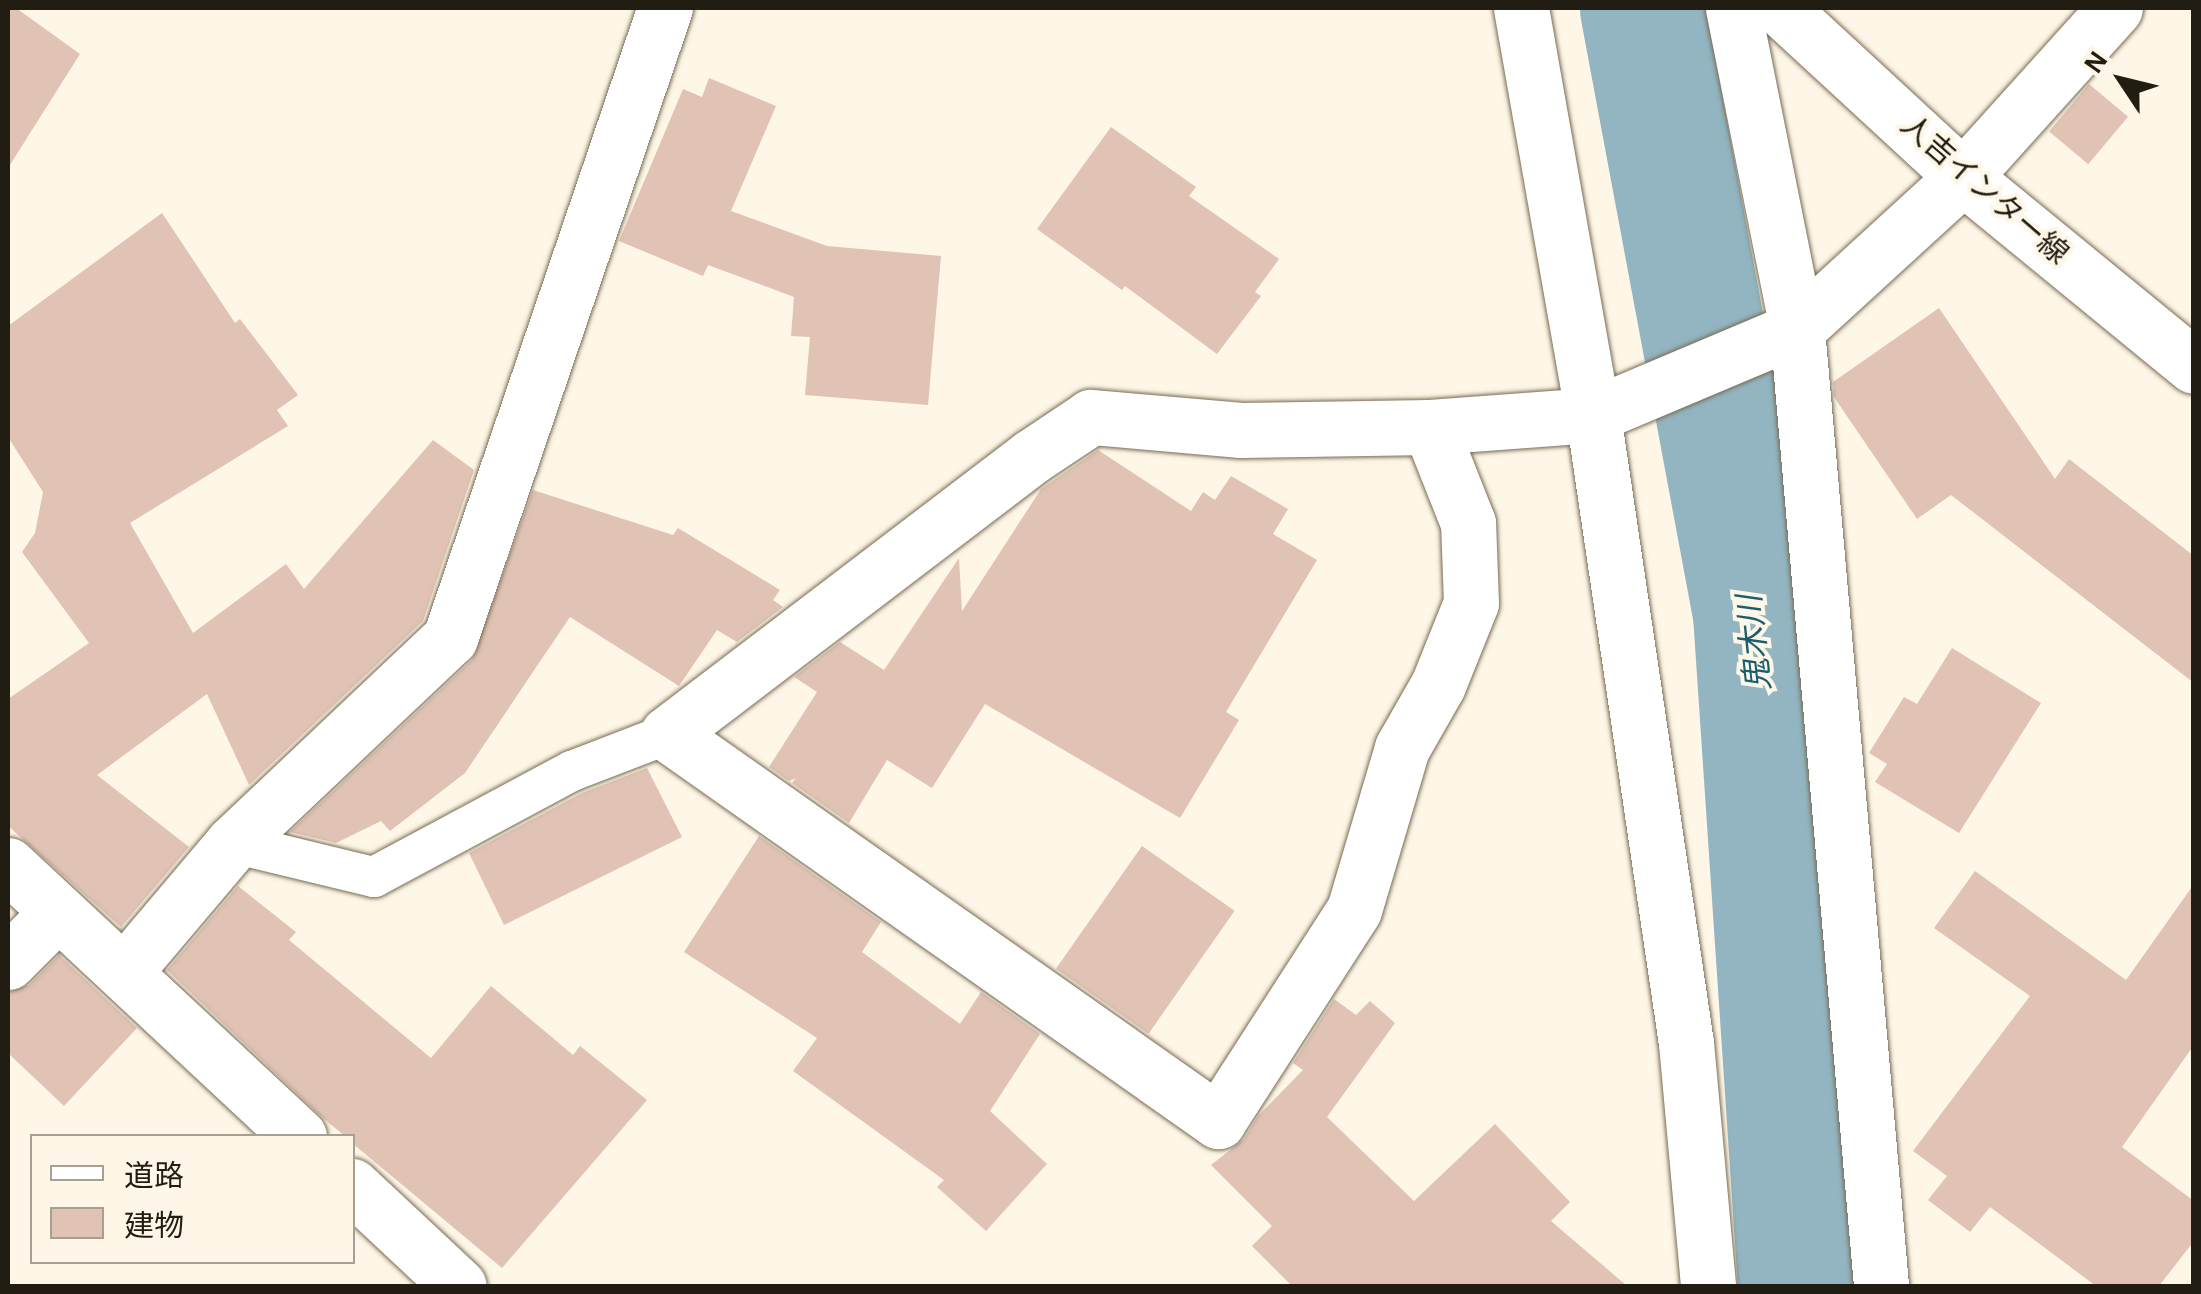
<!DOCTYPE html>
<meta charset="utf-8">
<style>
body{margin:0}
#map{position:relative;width:2201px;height:1294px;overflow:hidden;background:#fef6e6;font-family:"Alegreya Sans","Noto Sans JP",sans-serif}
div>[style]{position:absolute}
.river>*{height:125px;margin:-62.5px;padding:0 62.5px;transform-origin:62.5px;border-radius:62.5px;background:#92b5c1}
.building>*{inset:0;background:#e0c3b5;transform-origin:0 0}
.roads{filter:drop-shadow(0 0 2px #776b53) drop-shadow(0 0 2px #776b53)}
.service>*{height:40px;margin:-20px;padding:0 20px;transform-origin:20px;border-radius:20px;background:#fff}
.minor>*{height:55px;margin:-27.5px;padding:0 27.5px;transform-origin:27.5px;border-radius:27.5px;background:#fff}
.primary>*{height:55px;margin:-27.5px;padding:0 27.5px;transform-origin:27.5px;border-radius:27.5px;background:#fff}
span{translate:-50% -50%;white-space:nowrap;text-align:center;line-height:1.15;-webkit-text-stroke:8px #fef6e6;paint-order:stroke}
.street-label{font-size:30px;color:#221d13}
.water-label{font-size:32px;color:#195e70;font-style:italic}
.frame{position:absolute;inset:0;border:10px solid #221d13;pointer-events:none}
.legend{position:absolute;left:30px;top:1134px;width:325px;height:130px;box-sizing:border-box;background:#fef6e6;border:2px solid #a69f92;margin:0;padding:12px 18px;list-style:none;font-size:30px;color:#221d13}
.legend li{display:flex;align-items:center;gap:20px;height:50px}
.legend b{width:50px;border:2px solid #a69f92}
.north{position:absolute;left:2071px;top:30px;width:100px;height:100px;-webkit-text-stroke:8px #fef6e6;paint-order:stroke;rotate:305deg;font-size:28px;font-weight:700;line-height:40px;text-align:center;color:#221d13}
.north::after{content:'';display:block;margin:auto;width:35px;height:45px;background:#221d13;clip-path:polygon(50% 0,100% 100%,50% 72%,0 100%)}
</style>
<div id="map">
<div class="river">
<i style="left:1642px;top:8px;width:615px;rotate:79.42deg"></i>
<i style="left:1755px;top:613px;width:675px;rotate:86.17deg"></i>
</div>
<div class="building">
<i style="clip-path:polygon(8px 8px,16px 8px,80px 54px,8px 168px)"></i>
<i style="clip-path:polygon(709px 78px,776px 106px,731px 211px,827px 246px,941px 256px,928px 405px,805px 395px,810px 337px,791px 336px,794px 297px,708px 265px,703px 276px,619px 241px,683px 89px,702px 97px)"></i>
<i style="left:2089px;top:84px;width:51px;height:62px;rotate:40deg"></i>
<i style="clip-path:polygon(1111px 127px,1196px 187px,1189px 196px,1279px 259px,1255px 292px,1261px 296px,1217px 354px,1125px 286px,1122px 290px,1037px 229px)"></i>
<i style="clip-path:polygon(162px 213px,235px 323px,240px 319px,298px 395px,277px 410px,288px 426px,130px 523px,193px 633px,286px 564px,304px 589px,433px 440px,474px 470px,423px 621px,249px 785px,207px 694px,97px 775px,189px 847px,121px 927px,8px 826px,8px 699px,89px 643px,22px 552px,35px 533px,43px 492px,8px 437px,8px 326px)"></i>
<i style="clip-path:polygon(1939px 308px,2055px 479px,2069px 459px,2194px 556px,2194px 683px,1951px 495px,1917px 519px,1834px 397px,1833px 382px)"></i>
<i style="clip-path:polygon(1098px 450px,1191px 511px,1203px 492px,1215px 500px,1231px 476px,1288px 509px,1273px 534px,1317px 560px,1226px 712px,1239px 720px,1180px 818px,985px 704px,932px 788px,887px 760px,849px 823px,792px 783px,796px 778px,789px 781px,769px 767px,817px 692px,794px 677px,840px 642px,884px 670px,959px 558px,962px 611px,1041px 489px)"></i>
<i style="clip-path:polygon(533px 490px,673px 535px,678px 528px,780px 590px,773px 600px,783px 607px,737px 642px,717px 630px,679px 686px,570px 617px,465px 773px,390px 831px,381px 821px,336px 843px,290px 832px,472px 660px)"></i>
<i style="clip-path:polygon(1952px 648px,2041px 703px,1959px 833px,1875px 782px,1887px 764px,1869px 753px,1904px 697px,1917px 704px)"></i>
<i style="clip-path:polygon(647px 768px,682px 837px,504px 925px,469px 853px,582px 793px)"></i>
<i style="clip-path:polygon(759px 836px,881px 922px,862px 952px,960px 1024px,981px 992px,1040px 1034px,990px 1111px,1047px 1164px,986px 1231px,937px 1187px,944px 1180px,793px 1071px,817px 1038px,684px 952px)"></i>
<i style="left:1142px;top:846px;width:113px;height:150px;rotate:35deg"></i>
<i style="clip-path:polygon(1975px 871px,2126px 980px,2194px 884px,2194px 1045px,2122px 1147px,2194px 1201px,2194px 1241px,2159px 1286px,2096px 1286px,1990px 1207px,1970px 1232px,1928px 1200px,1947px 1176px,1913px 1151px,2030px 996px,1934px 928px)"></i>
<i style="clip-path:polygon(238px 886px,296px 932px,289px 940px,431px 1058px,491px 986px,573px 1055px,580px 1046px,647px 1100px,502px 1268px,352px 1143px,352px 1136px,345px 1136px,324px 1119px,167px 970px)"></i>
<i style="clip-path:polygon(59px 955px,137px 1028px,64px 1106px,8px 1053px,8px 992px,29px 985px)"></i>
<i style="clip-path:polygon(1334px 999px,1356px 1015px,1370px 1001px,1395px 1023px,1327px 1117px,1414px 1201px,1495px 1124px,1570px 1202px,1551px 1221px,1627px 1286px,1292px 1286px,1252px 1246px,1272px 1226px,1211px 1165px,1244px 1139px,1258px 1116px,1303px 1070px,1293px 1063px)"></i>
</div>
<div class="roads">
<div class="service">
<i style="left:233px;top:843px;width:145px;rotate:13.6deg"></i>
<i style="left:374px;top:877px;width:225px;rotate:-28.2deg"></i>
<i style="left:572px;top:771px;width:103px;rotate:-21.1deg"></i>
</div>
<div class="minor">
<i style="left:1521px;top:8px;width:413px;rotate:80deg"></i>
<i style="left:1593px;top:415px;width:635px;rotate:81.58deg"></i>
<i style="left:1686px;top:1043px;width:244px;rotate:84.8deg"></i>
<i style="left:1733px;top:8px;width:327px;rotate:78.7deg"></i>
<i style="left:1797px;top:329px;width:961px;rotate:84.98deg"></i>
<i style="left:1430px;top:427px;width:189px;rotate:179.1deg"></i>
<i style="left:1241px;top:430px;width:151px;rotate:-175deg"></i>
<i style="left:1091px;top:417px;width:72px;rotate:146.3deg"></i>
<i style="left:1031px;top:457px;width:457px;rotate:142.7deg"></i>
<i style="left:668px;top:734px;width:673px;rotate:35.13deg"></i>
<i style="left:1218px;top:1121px;width:251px;rotate:-57.2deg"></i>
<i style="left:1354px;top:910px;width:169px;rotate:-73.5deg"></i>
<i style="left:1402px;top:748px;width:73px;rotate:-60.3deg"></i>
<i style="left:1438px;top:685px;width:88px;rotate:-68.1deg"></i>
<i style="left:1471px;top:603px;width:80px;rotate:-92.1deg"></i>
<i style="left:1468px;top:523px;width:103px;rotate:-111.6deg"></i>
<i style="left:1430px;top:427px;width:163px;rotate:-4.2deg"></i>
<i style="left:1593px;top:415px;width:221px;rotate:-22.9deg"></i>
<i style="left:1797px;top:329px;width:225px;rotate:-42.5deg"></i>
<i style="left:1963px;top:177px;width:227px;rotate:-48deg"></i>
<i style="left:8px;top:865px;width:398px;rotate:43deg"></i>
<i style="left:8px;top:962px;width:69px;rotate:-45deg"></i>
<i style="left:124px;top:972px;width:169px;rotate:-49.8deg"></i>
<i style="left:233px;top:843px;width:299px;rotate:-43.4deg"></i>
<i style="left:450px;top:638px;width:666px;rotate:-71.16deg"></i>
<i style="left:352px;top:1186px;width:146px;rotate:43.1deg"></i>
</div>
<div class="primary">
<i style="left:1780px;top:8px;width:249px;rotate:42.7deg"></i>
<i style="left:1963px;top:177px;width:298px;rotate:39.3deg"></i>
</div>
</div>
<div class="street-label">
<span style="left:1984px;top:190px;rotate:41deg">人吉インター線</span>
</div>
<div class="water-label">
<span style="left:1755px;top:643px;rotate:-96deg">鬼木川</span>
</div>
<div class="frame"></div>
<ul class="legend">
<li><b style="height:12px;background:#fff"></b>道路</li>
<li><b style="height:28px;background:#e0c3b5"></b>建物</li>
</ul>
<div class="north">N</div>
</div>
